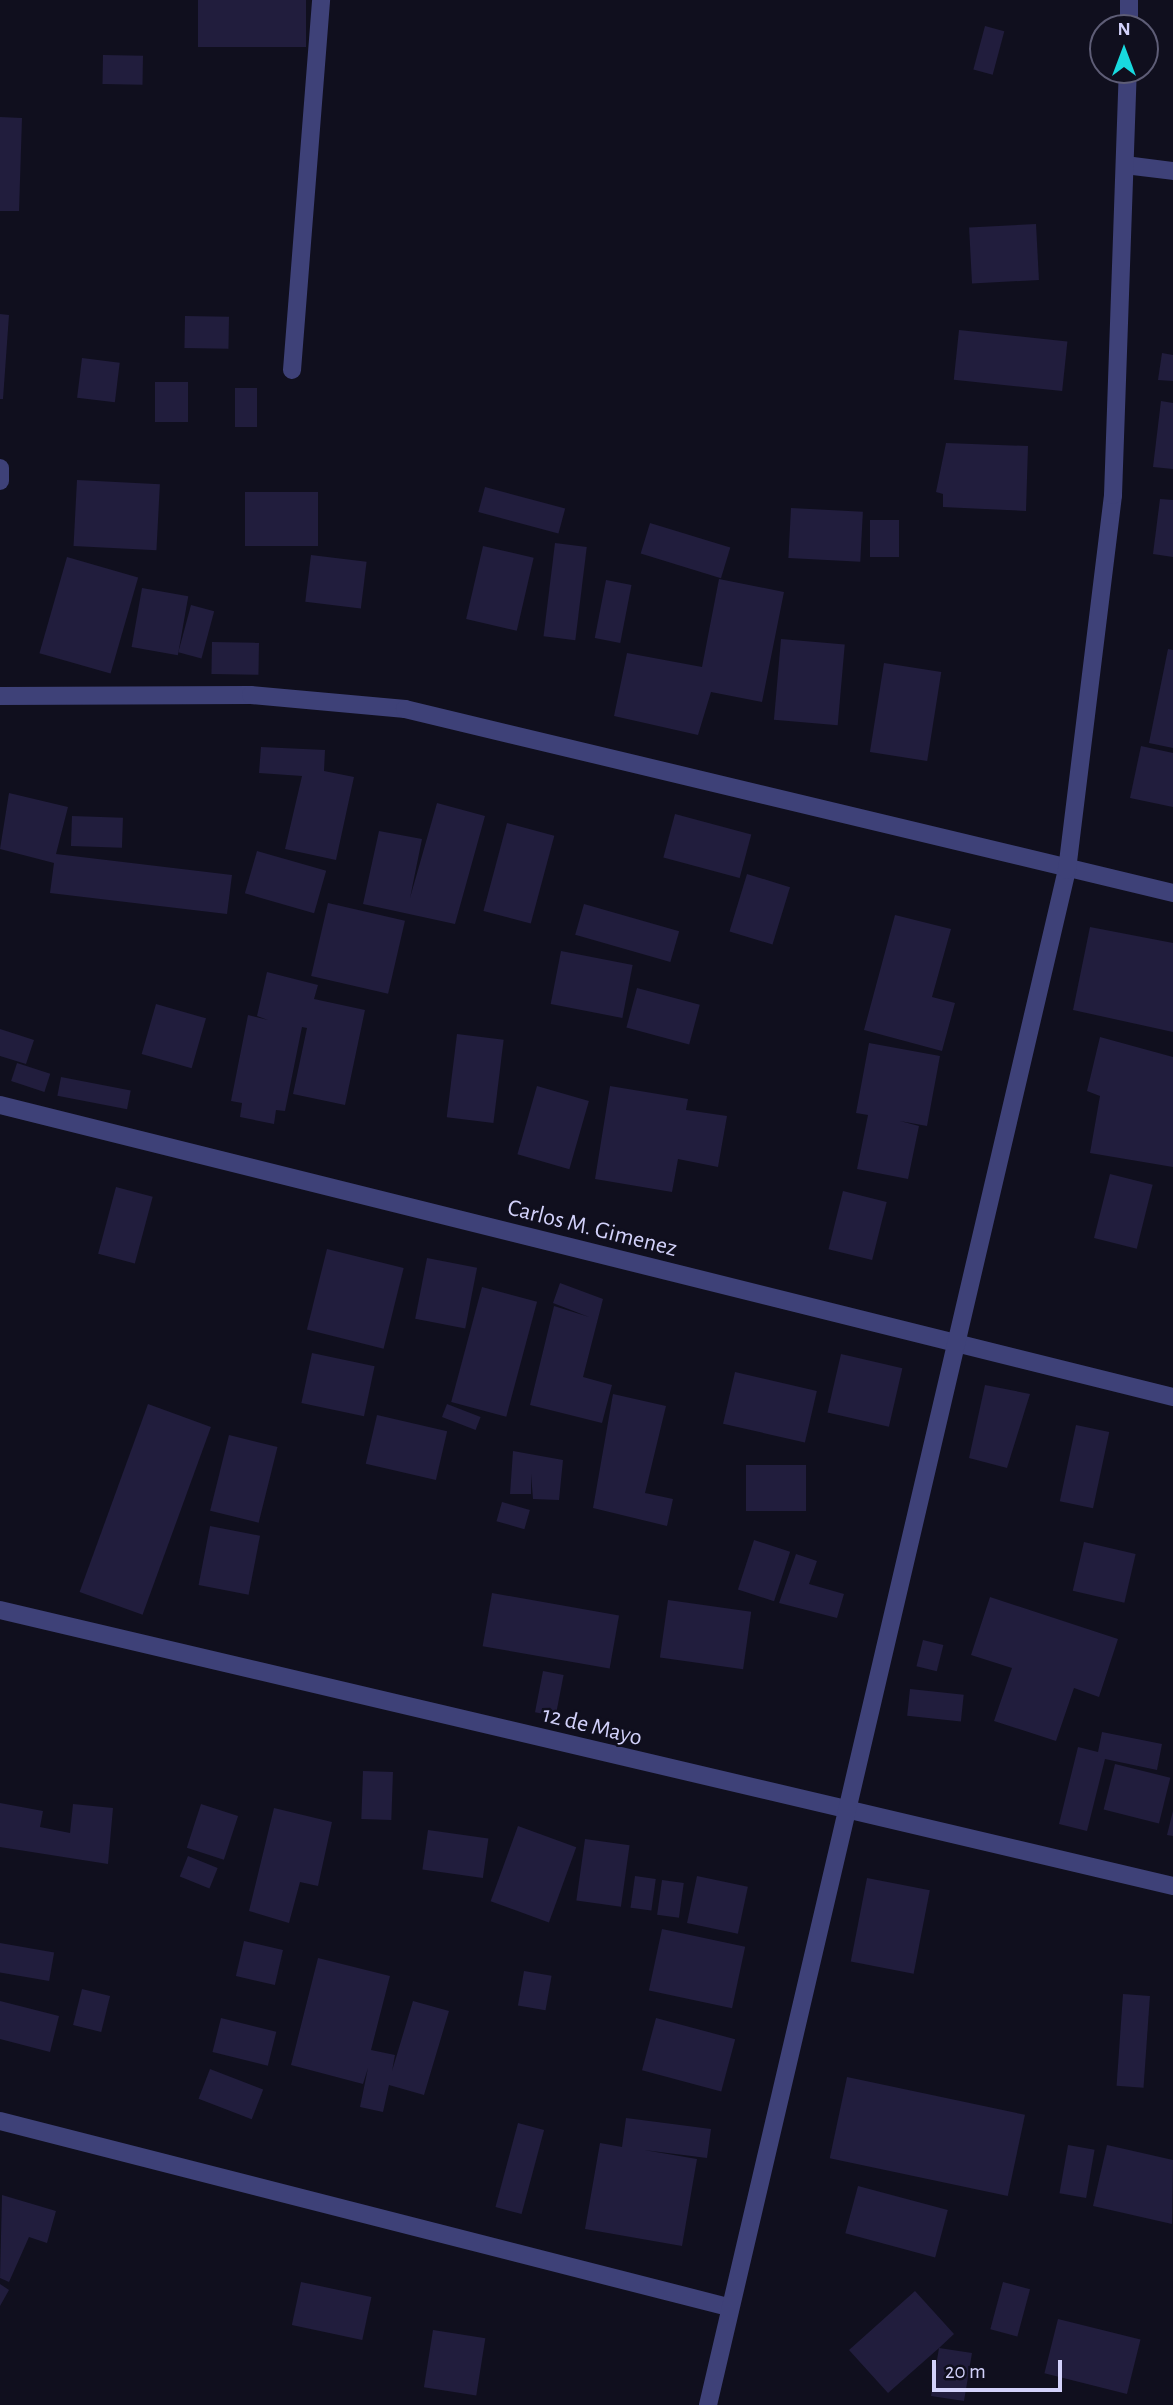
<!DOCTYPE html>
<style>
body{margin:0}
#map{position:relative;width:1173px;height:2405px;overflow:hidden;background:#100f1e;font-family:"Alegreya Sans",sans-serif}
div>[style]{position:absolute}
.building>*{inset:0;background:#211d3d;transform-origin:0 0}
.minor>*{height:18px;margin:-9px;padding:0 9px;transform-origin:9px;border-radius:9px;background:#3e4178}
span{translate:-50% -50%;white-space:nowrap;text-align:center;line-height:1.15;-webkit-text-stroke:5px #100f1e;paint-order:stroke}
.street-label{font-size:24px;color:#d2d1fa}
.north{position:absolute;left:1089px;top:14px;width:70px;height:70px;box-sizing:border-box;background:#100f1e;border:2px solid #5e5d76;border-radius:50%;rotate:0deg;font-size:19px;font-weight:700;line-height:28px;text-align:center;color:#d2d1fa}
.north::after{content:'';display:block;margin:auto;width:24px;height:32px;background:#18dadf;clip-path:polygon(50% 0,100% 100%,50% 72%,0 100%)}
.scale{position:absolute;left:932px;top:2360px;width:130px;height:32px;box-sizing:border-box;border:4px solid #d2d1fa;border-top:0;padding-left:9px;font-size:21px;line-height:24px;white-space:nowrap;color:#d2d1fa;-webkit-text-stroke:5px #100f1e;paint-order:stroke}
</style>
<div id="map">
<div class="building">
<i style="left:198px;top:0;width:108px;height:47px"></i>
<i style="left:985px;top:26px;width:20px;height:45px;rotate:15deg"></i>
<i style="left:103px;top:55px;width:40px;height:29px;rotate:1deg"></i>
<i style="clip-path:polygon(0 117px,22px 118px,19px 211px,0 211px)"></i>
<i style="left:1036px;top:224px;width:56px;height:67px;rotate:87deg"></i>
<i style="clip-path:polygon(0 314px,9px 315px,3px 399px,0 399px)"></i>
<i style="left:185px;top:316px;width:44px;height:32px;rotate:1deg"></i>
<i style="left:959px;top:330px;width:109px;height:50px;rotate:6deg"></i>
<i style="clip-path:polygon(1162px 353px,1173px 355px,1173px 381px,1158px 380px)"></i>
<i style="left:82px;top:358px;width:38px;height:40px;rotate:7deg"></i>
<i style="left:155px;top:382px;width:33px;height:40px"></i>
<i style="left:235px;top:388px;width:22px;height:39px"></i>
<i style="clip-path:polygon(1161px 401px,1173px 403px,1173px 469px,1153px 467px)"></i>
<i style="clip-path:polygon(946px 443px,1028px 446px,1026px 511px,943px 507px,943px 494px,936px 492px)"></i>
<i style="left:77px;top:480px;width:83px;height:66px;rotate:3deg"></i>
<i style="left:485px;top:487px;width:83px;height:26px;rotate:15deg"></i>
<i style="left:245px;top:492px;width:73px;height:54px"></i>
<i style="clip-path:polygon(1160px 499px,1173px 500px,1173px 557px,1153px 554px)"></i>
<i style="left:791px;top:508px;width:72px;height:50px;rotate:3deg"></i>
<i style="left:870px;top:520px;width:29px;height:37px"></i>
<i style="left:650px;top:523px;width:84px;height:32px;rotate:17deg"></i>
<i style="left:555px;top:543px;width:32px;height:94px;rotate:7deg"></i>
<i style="left:483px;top:546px;width:52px;height:75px;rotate:13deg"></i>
<i style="left:311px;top:555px;width:56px;height:47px;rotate:7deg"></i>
<i style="left:67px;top:557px;width:74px;height:100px;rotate:16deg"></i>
<i style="clip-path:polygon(719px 579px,784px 592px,762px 702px,711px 692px,698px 735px,614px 716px,627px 653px,702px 667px)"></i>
<i style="left:606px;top:580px;width:26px;height:59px;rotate:11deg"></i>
<i style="left:142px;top:588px;width:47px;height:60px;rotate:10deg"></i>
<i style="left:191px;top:605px;width:24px;height:49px;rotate:15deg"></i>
<i style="left:781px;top:639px;width:64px;height:81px;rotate:5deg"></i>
<i style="left:212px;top:642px;width:47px;height:32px;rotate:1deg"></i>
<i style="clip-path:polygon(1168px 649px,1173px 650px,1173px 748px,1149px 743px)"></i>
<i style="left:884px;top:663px;width:58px;height:90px;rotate:9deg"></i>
<i style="clip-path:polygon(1141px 746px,1173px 753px,1173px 807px,1130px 798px)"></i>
<i style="clip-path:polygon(261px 747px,325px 750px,324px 771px,354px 777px,336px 860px,285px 849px,302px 776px,259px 773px)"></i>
<i style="clip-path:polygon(9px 793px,68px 807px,56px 854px,232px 875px,227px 914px,50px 893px,54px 863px,0 849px)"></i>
<i style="clip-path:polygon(437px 803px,485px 816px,455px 924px,363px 904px,379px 831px,422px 839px,410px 898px)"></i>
<i style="left:675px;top:814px;width:79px;height:45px;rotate:15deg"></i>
<i style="left:72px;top:816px;width:51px;height:30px;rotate:2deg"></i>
<i style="left:507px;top:823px;width:49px;height:91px;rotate:15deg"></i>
<i style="left:257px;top:851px;width:72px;height:44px;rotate:16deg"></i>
<i style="left:747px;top:874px;width:45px;height:60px;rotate:17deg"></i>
<i style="left:328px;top:903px;width:79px;height:75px;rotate:13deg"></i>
<i style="left:584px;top:904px;width:99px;height:32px;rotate:16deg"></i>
<i style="clip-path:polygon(895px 915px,951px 929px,932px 997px,955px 1003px,942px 1051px,864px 1030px)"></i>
<i style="clip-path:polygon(1090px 927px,1173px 943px,1173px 1032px,1073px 1010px)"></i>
<i style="left:561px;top:951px;width:73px;height:54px;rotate:11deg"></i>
<i style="clip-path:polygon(267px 972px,318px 985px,314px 999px,365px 1010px,345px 1105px,293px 1094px,307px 1028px,302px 1027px,285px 1111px,276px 1110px,274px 1124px,240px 1117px,242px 1103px,231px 1101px,248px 1015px,268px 1020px,257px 1016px)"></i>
<i style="left:637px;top:988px;width:65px;height:41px;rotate:15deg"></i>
<i style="left:156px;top:1004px;width:52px;height:52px;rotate:16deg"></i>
<i style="clip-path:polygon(0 1029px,34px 1040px,26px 1064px,0 1056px)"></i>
<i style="left:457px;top:1034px;width:47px;height:84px;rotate:7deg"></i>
<i style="clip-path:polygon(1100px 1037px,1173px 1057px,1173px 1167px,1090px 1153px,1100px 1096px,1087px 1091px)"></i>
<i style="clip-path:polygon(869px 1043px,940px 1056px,927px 1126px,900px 1121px,919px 1126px,908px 1179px,857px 1169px,868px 1115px,856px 1113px)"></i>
<i style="left:17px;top:1063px;width:35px;height:19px;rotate:18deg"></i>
<i style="left:61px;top:1077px;width:71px;height:19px;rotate:11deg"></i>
<i style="left:537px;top:1086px;width:54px;height:71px;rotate:16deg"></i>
<i style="clip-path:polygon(610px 1086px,688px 1099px,686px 1110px,727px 1116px,718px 1167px,678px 1159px,672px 1192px,595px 1179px)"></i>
<i style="left:1110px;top:1174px;width:44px;height:66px;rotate:14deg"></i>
<i style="left:116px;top:1187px;width:38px;height:69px;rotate:15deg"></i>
<i style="left:843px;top:1191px;width:45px;height:60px;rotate:14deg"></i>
<i style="left:327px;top:1249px;width:79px;height:83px;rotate:14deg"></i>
<i style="left:427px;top:1258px;width:51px;height:62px;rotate:11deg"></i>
<i style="clip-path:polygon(560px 1283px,603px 1299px,583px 1377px,612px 1385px,602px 1423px,530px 1405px,554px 1306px,589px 1317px,553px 1303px)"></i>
<i style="left:482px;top:1287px;width:57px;height:119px;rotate:15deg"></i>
<i style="left:312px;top:1353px;width:64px;height:51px;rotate:12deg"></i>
<i style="left:841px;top:1354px;width:63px;height:60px;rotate:13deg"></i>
<i style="left:735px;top:1372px;width:84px;height:53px;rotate:13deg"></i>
<i style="clip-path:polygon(985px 1385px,1030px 1394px,1007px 1468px,969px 1458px)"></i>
<i style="clip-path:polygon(613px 1394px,666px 1406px,645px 1493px,673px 1499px,667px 1526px,593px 1508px)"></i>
<i style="left:148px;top:1404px;width:67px;height:200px;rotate:20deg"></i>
<i style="left:447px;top:1404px;width:36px;height:14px;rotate:21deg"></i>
<i style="left:377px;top:1415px;width:72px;height:50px;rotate:13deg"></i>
<i style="left:1076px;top:1425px;width:34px;height:78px;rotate:12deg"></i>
<i style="left:229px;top:1435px;width:50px;height:78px;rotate:14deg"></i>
<i style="clip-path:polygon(513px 1451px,563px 1460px,559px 1500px,533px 1499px,531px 1474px,531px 1494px,510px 1494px)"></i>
<i style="left:746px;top:1465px;width:60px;height:46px"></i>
<i style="left:502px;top:1502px;width:29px;height:20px;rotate:16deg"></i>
<i style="left:210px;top:1526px;width:51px;height:60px;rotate:11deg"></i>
<i style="left:754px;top:1540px;width:38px;height:52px;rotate:18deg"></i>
<i style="left:1084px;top:1542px;width:53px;height:50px;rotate:13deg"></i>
<i style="clip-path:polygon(796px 1554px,817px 1561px,809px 1584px,844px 1594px,837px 1618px,779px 1603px)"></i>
<i style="left:492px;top:1593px;width:129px;height:54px;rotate:10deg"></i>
<i style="clip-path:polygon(990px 1597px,1118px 1639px,1099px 1697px,1074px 1688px,1056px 1741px,994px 1721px,1012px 1668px,971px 1655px)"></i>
<i style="left:668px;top:1600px;width:84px;height:58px;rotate:8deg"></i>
<i style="left:923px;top:1640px;width:21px;height:27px;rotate:14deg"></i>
<i style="left:543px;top:1671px;width:21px;height:42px;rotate:11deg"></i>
<i style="left:910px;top:1689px;width:54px;height:27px;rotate:6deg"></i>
<i style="clip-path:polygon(1102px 1732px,1162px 1744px,1157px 1770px,1105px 1759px,1087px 1831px,1059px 1824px,1078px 1747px,1098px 1752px)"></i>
<i style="left:1115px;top:1764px;width:57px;height:47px;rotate:14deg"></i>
<i style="left:363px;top:1771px;width:30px;height:48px;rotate:2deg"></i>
<i style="clip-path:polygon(0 1803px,43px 1811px,40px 1827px,70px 1833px,73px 1804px,113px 1808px,108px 1864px,0 1847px)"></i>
<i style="left:201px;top:1804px;width:39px;height:46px;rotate:18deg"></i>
<i style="clip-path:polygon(274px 1808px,332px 1822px,318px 1886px,300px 1882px,289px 1923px,249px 1911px)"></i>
<i style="clip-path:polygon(1173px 1811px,1173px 1836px,1167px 1835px)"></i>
<i style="left:518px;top:1826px;width:62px;height:80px;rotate:20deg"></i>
<i style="left:428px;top:1830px;width:61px;height:40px;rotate:8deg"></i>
<i style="left:585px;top:1839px;width:45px;height:62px;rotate:8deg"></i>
<i style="left:188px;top:1856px;width:32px;height:22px;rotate:22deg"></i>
<i style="left:635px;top:1876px;width:21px;height:32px;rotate:8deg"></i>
<i style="left:697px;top:1876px;width:52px;height:48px;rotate:12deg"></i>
<i style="left:867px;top:1878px;width:64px;height:85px;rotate:11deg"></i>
<i style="left:662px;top:1880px;width:22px;height:35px;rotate:8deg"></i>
<i style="left:662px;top:1929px;width:85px;height:63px;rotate:12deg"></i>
<i style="left:244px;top:1941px;width:40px;height:36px;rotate:13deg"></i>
<i style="left:0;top:1943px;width:55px;height:29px;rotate:10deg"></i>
<i style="clip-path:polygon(318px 1958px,390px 1976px,371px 2050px,395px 2055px,392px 2071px,413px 2001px,449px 2011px,424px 2095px,389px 2085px,383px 2112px,360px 2107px,368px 2068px,363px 2084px,291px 2065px)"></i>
<i style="left:524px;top:1971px;width:28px;height:35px;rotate:10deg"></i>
<i style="left:82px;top:1989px;width:29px;height:37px;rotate:14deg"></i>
<i style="left:1123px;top:1994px;width:27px;height:92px;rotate:4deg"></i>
<i style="clip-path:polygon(0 2001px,59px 2016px,50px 2052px,0 2039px)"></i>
<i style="left:221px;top:2018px;width:57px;height:35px;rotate:14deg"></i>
<i style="left:656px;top:2018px;width:82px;height:54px;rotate:15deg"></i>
<i style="left:210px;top:2069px;width:57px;height:32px;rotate:21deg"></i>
<i style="left:847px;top:2077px;width:182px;height:83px;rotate:12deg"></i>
<i style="clip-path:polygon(626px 2118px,711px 2129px,707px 2158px,644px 2150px,697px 2159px,682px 2246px,585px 2229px,600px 2143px,622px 2147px)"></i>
<i style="left:518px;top:2123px;width:27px;height:87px;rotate:15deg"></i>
<i style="left:1068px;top:2145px;width:27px;height:49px;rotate:10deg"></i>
<i style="clip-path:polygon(1107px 2145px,1173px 2160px,1172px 2224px,1093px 2206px)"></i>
<i style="left:858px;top:2186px;width:93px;height:49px;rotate:15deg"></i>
<i style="clip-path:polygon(2px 2195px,56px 2211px,47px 2243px,29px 2237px,9px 2282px,0 2278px)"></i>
<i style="left:301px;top:2282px;width:72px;height:44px;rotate:12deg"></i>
<i style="left:1003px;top:2282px;width:28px;height:49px;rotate:15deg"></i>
<i style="clip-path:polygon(0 2284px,9px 2290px,0 2306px)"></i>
<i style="clip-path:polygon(915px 2291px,954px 2334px,939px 2348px,972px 2353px,964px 2401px,931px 2396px,939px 2348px,888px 2393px,849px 2350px)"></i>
<i style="left:1058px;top:2319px;width:85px;height:56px;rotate:14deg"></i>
<i style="left:433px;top:2330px;width:53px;height:58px;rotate:9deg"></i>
</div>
<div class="minor">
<i style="left:1129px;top:28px;width:28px;rotate:-90deg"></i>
<i style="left:1125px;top:165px;width:48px;rotate:7.1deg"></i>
<i style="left:292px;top:370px;width:371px;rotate:-85.5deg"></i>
<i style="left:0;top:468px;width:13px;rotate:90deg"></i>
<i style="left:0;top:696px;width:251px;rotate:-0.2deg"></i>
<i style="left:251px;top:695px;width:155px;rotate:5.2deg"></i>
<i style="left:405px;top:709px;width:790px;rotate:13.47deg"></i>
<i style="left:0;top:1105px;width:1209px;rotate:13.98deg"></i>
<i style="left:0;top:1610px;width:1205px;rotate:13.24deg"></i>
<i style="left:0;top:2121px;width:751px;rotate:14.33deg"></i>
<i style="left:708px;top:2405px;width:1576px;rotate:-76.84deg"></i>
<i style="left:1067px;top:870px;width:378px;rotate:-83deg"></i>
<i style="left:1113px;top:495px;width:425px;rotate:-88deg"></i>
</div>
<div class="street-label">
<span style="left:592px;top:1229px;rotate:14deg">Carlos M. Gimenez</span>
<span style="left:592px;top:1727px;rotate:14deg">12 de Mayo</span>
</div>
<div class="north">N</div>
<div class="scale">20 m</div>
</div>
